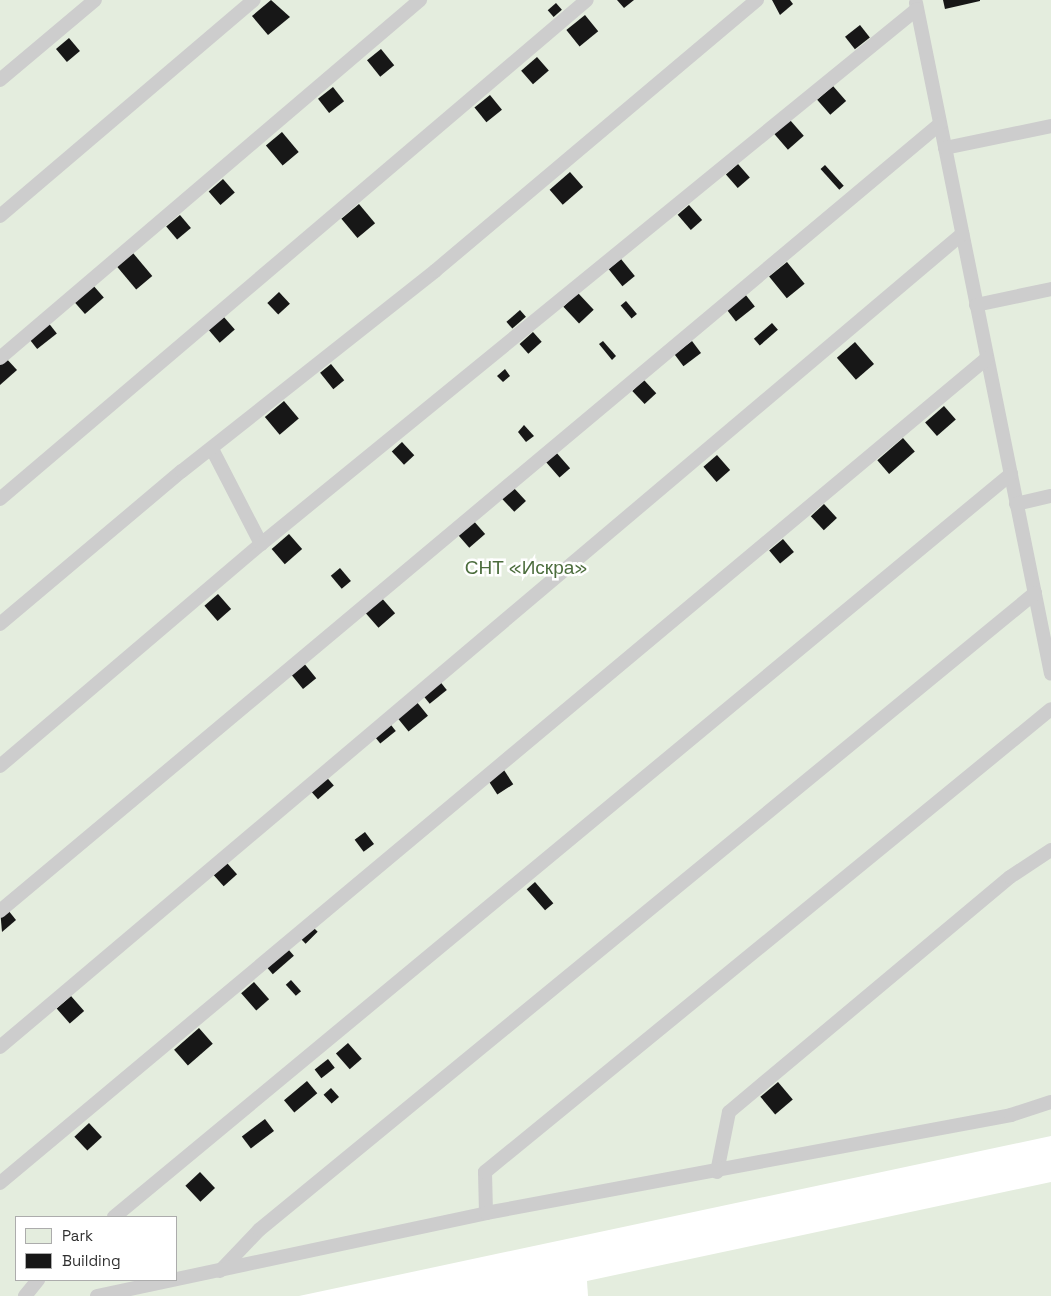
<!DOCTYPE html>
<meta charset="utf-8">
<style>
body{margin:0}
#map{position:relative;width:1051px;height:1296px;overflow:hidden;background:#fff;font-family:"Space Grotesk",sans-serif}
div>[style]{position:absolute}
.green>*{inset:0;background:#e4edde}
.building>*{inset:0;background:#171717;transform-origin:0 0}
.service>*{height:14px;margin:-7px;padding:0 7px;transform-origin:7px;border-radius:7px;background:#cdcdcd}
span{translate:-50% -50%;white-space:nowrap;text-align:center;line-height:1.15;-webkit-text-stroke:5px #fff;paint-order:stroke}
.park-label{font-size:19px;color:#4c6d3d}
.legend{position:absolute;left:15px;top:1216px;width:162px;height:65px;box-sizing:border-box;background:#fff;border:1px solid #acacac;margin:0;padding:6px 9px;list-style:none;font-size:15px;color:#303030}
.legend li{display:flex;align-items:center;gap:10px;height:25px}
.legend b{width:25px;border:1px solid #acacac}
</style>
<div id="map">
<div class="green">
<i style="clip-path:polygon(evenodd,0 0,1051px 0,1051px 1136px,299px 1296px,0 1296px,0 0,16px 1217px,176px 1217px,176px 1280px,16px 1280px,16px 1217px)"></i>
<i style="clip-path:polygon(1051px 1182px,1051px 1296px,588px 1296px,587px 1281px)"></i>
</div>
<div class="building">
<i style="clip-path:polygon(271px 0,290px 17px,268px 35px,252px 16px)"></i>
<i style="clip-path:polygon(617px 0,634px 0,624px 8px)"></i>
<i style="clip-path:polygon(772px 0,790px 0,793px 4px,780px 15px)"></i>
<i style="clip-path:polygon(943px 0,980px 0,980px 1px,945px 9px)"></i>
<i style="left:556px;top:3px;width:9px;height:11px;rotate:49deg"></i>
<i style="left:585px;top:15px;width:21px;height:24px;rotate:51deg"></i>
<i style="left:860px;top:25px;width:16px;height:19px;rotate:52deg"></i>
<i style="left:69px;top:38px;width:17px;height:17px;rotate:50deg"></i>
<i style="left:381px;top:49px;width:21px;height:18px;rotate:51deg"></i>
<i style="left:537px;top:57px;width:18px;height:21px;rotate:49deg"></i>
<i style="left:833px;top:86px;width:20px;height:21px;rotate:49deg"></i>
<i style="left:333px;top:87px;width:18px;height:19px;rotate:52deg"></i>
<i style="left:490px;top:95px;width:19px;height:20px;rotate:51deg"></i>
<i style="left:790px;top:120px;width:21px;height:21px;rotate:49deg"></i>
<i style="left:282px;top:132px;width:26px;height:21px;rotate:50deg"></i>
<i style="left:738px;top:164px;width:18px;height:16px;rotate:49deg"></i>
<i style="left:825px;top:165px;width:28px;height:6px;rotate:48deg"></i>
<i style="left:570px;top:172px;width:20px;height:27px;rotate:49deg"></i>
<i style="left:223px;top:179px;width:18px;height:19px;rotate:49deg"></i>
<i style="left:359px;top:204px;width:25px;height:23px;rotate:50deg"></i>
<i style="left:689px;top:205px;width:20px;height:15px;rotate:49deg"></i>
<i style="left:180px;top:215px;width:17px;height:18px;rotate:50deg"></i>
<i style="left:133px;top:253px;width:30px;height:21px;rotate:50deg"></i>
<i style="left:621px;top:259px;width:22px;height:16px;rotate:51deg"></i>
<i style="left:787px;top:262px;width:28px;height:23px;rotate:51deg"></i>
<i style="left:92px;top:284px;width:18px;height:25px;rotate:49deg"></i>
<i style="left:279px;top:292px;width:16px;height:16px;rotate:47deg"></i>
<i style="left:578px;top:293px;width:23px;height:20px;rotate:47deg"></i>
<i style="left:745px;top:294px;width:16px;height:24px;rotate:52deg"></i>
<i style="left:626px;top:301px;width:17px;height:7px;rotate:50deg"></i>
<i style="left:520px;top:310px;width:9px;height:18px;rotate:49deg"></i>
<i style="left:223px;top:316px;width:18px;height:20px;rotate:49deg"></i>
<i style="left:47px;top:321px;width:16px;height:25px;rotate:52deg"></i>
<i style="left:772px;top:323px;width:9px;height:24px;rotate:49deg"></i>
<i style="left:533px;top:332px;width:13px;height:18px;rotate:48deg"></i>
<i style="clip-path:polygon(603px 341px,616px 356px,612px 360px,599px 344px)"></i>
<i style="left:692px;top:341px;width:15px;height:22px;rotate:53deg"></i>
<i style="left:855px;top:342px;width:29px;height:24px;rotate:49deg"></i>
<i style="clip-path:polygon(4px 356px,17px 370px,0 385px,0 359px)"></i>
<i style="left:331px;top:364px;width:21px;height:14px;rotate:51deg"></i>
<i style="clip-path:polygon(505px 369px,510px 376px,503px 382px,497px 376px)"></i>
<i style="left:644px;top:380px;width:18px;height:16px;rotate:47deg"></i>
<i style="left:284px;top:401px;width:23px;height:25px;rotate:50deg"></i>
<i style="left:944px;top:406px;width:18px;height:25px;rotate:49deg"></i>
<i style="clip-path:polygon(524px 425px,534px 436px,526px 442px,518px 432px)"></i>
<i style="left:903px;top:438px;width:18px;height:34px;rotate:49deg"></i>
<i style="left:402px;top:442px;width:18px;height:14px;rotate:47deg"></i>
<i style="left:555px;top:451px;width:23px;height:14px;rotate:49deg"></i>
<i style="left:717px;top:455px;width:20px;height:18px;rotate:49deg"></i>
<i style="left:513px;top:487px;width:19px;height:16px;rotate:47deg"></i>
<i style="left:824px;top:504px;width:19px;height:18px;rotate:47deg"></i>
<i style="left:472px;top:519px;width:20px;height:21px;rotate:49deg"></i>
<i style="left:289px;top:534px;width:20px;height:23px;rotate:49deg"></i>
<i style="left:783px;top:539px;width:17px;height:18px;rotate:50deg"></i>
<i style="left:340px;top:568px;width:17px;height:12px;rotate:50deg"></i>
<i style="left:218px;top:594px;width:20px;height:18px;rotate:49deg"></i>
<i style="left:380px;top:596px;width:23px;height:22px;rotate:49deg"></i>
<i style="left:303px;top:662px;width:21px;height:17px;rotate:51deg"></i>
<i style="left:438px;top:679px;width:14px;height:22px;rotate:51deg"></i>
<i style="left:416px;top:701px;width:19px;height:25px;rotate:51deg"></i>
<i style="left:387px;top:720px;width:14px;height:20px;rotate:51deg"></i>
<i style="left:504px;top:770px;width:17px;height:19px;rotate:57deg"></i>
<i style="left:322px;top:772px;width:18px;height:21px;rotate:49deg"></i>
<i style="left:365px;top:832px;width:15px;height:13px;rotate:53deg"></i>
<i style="left:227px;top:863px;width:15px;height:18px;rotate:48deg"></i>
<i style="left:535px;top:882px;width:28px;height:11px;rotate:49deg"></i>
<i style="clip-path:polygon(4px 905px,16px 920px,2px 932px,0 909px)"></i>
<i style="left:312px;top:926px;width:8px;height:17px;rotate:45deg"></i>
<i style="left:288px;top:949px;width:9px;height:28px;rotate:49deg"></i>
<i style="left:291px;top:980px;width:15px;height:7px;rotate:48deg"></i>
<i style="left:254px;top:982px;width:23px;height:17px;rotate:49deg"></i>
<i style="left:71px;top:996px;width:20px;height:19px;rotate:49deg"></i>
<i style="left:199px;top:1028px;width:21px;height:33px;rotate:49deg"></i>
<i style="left:348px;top:1043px;width:21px;height:16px;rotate:49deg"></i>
<i style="left:328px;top:1059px;width:11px;height:17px;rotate:52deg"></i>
<i style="left:307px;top:1081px;width:16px;height:30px;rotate:50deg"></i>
<i style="left:778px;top:1082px;width:23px;height:23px;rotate:50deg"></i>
<i style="left:331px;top:1088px;width:12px;height:10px;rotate:48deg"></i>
<i style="left:265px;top:1119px;width:15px;height:29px;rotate:53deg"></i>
<i style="left:89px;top:1123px;width:19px;height:20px;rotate:47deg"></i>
<i style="left:200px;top:1172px;width:22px;height:20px;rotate:47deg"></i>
</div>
<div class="service">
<i style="left:916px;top:3px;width:684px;rotate:78.62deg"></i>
<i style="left:0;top:80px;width:124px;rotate:-40.1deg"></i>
<i style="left:945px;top:148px;width:108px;rotate:-11.7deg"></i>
<i style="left:0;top:216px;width:333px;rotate:-40.4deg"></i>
<i style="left:976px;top:305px;width:77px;rotate:-12deg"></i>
<i style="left:0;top:358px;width:552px;rotate:-40.44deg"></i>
<i style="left:212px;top:449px;width:107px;rotate:62.7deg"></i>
<i style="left:0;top:499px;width:770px;rotate:-40.37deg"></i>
<i style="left:1016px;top:504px;width:36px;rotate:-13deg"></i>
<i style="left:0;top:624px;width:238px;rotate:-40.1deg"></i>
<i style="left:182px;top:471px;width:323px;rotate:-38.3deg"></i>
<i style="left:435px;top:271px;width:421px;rotate:-40.1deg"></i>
<i style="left:0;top:766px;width:343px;rotate:-40.4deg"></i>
<i style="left:261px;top:544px;width:846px;rotate:-39.2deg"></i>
<i style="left:0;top:911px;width:1226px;rotate:-39.94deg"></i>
<i style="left:0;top:1047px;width:1260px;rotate:-40.2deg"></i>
<i style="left:717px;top:1172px;width:61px;rotate:-78.7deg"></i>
<i style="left:729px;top:1112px;width:366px;rotate:-39.9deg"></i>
<i style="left:1010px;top:877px;width:49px;rotate:-33.4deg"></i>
<i style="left:0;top:1183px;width:1286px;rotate:-39.89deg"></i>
<i style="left:486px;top:1213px;width:41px;rotate:-91.4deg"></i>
<i style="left:485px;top:1172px;width:731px;rotate:-39.28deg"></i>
<i style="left:114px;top:1217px;width:1165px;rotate:-39.64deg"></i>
<i style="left:220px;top:1271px;width:57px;rotate:-46.4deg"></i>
<i style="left:259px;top:1230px;width:1004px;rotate:-39.38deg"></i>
<i style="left:25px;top:1296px;width:21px;rotate:-51deg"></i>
<i style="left:97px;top:1296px;width:398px;rotate:-12deg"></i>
<i style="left:486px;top:1213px;width:534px;rotate:-10.57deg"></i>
<i style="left:1011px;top:1115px;width:42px;rotate:-18deg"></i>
</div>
<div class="park-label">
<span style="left:526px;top:568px">СНТ «Искра»</span>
</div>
<ul class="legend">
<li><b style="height:14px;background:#e4edde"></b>Park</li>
<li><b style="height:14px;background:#171717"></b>Building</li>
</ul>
</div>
